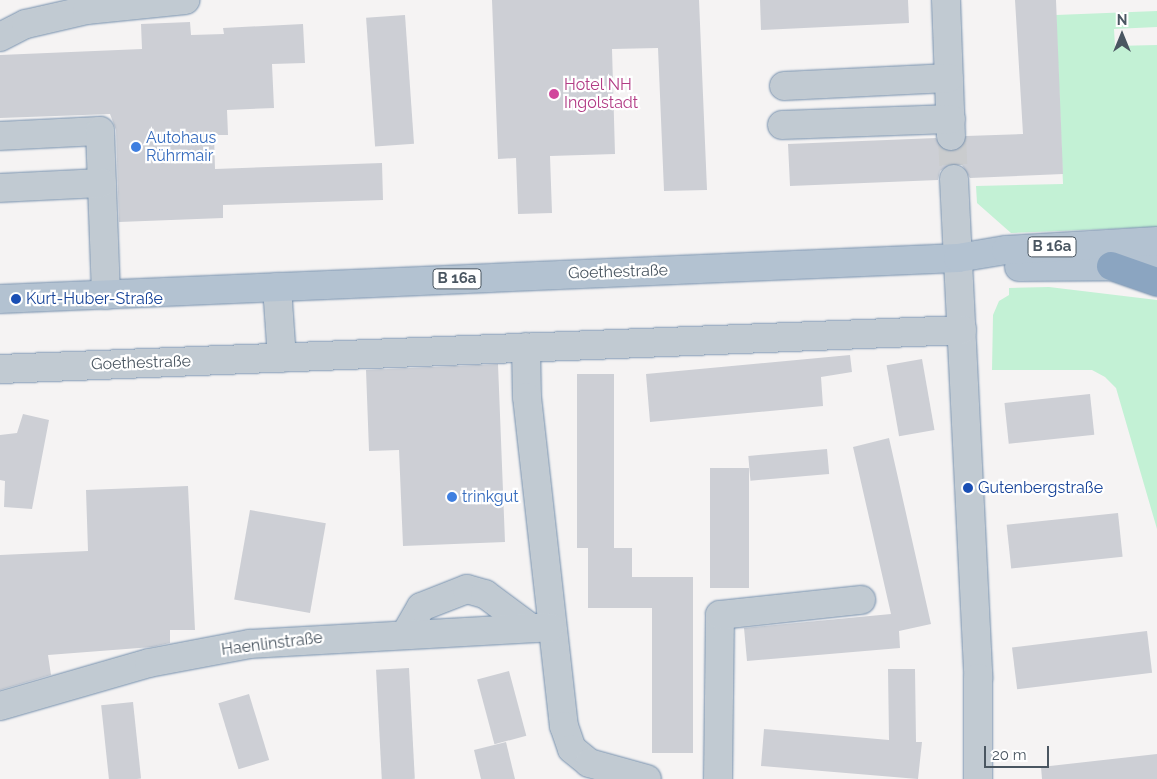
<!DOCTYPE html>
<meta charset="utf-8">
<style>
body{margin:0}
#map{position:relative;width:1157px;height:779px;overflow:hidden;background:#f5f3f3;font-family:Raleway,sans-serif}
div>[style]{position:absolute}
.green>*{inset:0;background:#c3f1d5}
.building>*{inset:0;background:#cdcfd5;transform-origin:0 0}
.minor-tunnel>*{height:28px;margin-top:-14px;transform-origin:0;background:repeating-linear-gradient(90deg,#caccce 0 28px,transparent 0 42px)}
.roads{filter:drop-shadow(0 0 1px #7690ad) drop-shadow(0 0 1px #7690ad)}
.minor>*{height:28px;margin:-14px;padding:0 14px;transform-origin:14px;border-radius:14px;background:#c1cad2}
.major>*{height:28px;margin:-14px;padding:0 14px;transform-origin:14px;border-radius:14px;background:#b3c2d1}
.highway>*{height:28px;margin:-14px;padding:0 14px;transform-origin:14px;border-radius:14px;background:#8ba5c1}
.dots>*{width:14px;height:14px;translate:-50% -50%;box-sizing:border-box;border:2px solid #fff;border-radius:50%}
span{translate:-50% -50%;white-space:nowrap;text-align:center;line-height:1.15;-webkit-text-stroke:4.5px #fff;paint-order:stroke}
.shield-label span{padding:1px 4px;background:#fff;border:1px solid;border-radius:4px;-webkit-text-stroke-width:0}
.shield-label{font-size:15px;color:#4a5661;font-weight:700}
.hotel-label{font-size:16px;color:#b23c85}
.left{translate:0 -50%;text-align:left}
.shop-label{font-size:16px;color:#366cbe}
.street-label{font-size:16px;color:#4a5661}
.transit-label{font-size:16px;color:#164399}
.north{position:absolute;left:1097px;top:10px;width:50px;height:50px;-webkit-text-stroke:4px #fff;paint-order:stroke;rotate:0deg;font-size:14px;font-weight:700;line-height:20px;text-align:center;color:#4a5661}
.north::after{content:'';display:block;margin:auto;width:18px;height:22px;background:#4a5661;clip-path:polygon(50% 0,100% 100%,50% 72%,0 100%)}
.scale{position:absolute;left:984px;top:746px;width:65px;height:22px;box-sizing:border-box;border:2px solid #4a5661;border-top:0;padding-left:6px;font-size:15px;line-height:18px;white-space:nowrap;color:#4a5661;-webkit-text-stroke:4px #fff;paint-order:stroke}
</style>
<div id="map">
<div class="green">
<i style="clip-path:polygon(1157px 11px,1157px 27px,1114px 29px,1115px 46px,1157px 45px,1157px 227px,1011px 233px,977px 203px,976px 186px,1063px 184px,1056px 15px)"></i>
<i style="clip-path:polygon(1049px 287px,1157px 300px,1157px 529px,1116px 388px,1105px 377px,1092px 370px,992px 370px,993px 315px,999px 301px,1009px 295px,1009px 288px)"></i>
</div>
<div class="building">
<i style="clip-path:polygon(492px 0,699px 0,707px 190px,664px 191px,658px 48px,612px 49px,615px 154px,550px 156px,552px 213px,518px 214px,516px 158px,498px 159px)"></i>
<i style="clip-path:polygon(760px 0,908px 0,909px 23px,761px 30px)"></i>
<i style="clip-path:polygon(1015px 0,1056px 0,1063px 174px,970px 178px,962px 165px,953px 163px,940px 171px,938px 180px,790px 186px,788px 144px,936px 138px,943px 150px,952px 152px,960px 149px,966px 136px,1023px 134px)"></i>
<i style="left:405px;top:15px;width:129px;height:39px;rotate:86deg"></i>
<i style="clip-path:polygon(190px 22px,191px 35px,224px 34px,223px 28px,303px 24px,305px 63px,272px 64px,274px 108px,227px 110px,228px 135px,214px 135px,215px 169px,382px 163px,383px 200px,223px 205px,223px 218px,119px 222px,116px 130px,110px 114px,0 118px,0 55px,142px 49px,141px 24px)"></i>
<i style="clip-path:polygon(850px 355px,852px 372px,821px 377px,823px 406px,650px 422px,646px 374px)"></i>
<i style="left:922px;top:359px;width:72px;height:36px;rotate:80deg"></i>
<i style="clip-path:polygon(498px 364px,505px 542px,403px 546px,399px 450px,369px 451px,366px 370px)"></i>
<i style="clip-path:polygon(577px 374px,614px 374px,614px 548px,632px 548px,632px 577px,693px 577px,693px 753px,652px 753px,652px 608px,588px 608px,588px 548px,577px 548px)"></i>
<i style="left:1090px;top:394px;width:41px;height:86px;rotate:84deg"></i>
<i style="clip-path:polygon(23px 414px,49px 420px,32px 509px,4px 507px,5px 481px,0 480px,0 435px,17px 433px)"></i>
<i style="clip-path:polygon(889px 438px,931px 624px,899px 631px,900px 648px,747px 661px,744px 628px,891px 614px,853px 447px)"></i>
<i style="left:827px;top:449px;width:25px;height:79px;rotate:85deg"></i>
<i style="left:710px;top:468px;width:39px;height:120px"></i>
<i style="clip-path:polygon(188px 486px,195px 630px,170px 630px,170px 643px,152px 647px,48px 655px,51px 675px,0 690px,0 555px,88px 551px,86px 490px)"></i>
<i style="left:250px;top:510px;width:77px;height:91px;rotate:10deg"></i>
<i style="left:1118px;top:513px;width:44px;height:112px;rotate:84deg"></i>
<i style="left:1147px;top:631px;width:42px;height:136px;rotate:83deg"></i>
<i style="left:409px;top:668px;width:111px;height:33px;rotate:87deg"></i>
<i style="clip-path:polygon(888px 669px,915px 669px,916px 742px,922px 742px,918px 779px,761px 766px,764px 729px,889px 740px)"></i>
<i style="left:509px;top:671px;width:67px;height:33px;rotate:75deg"></i>
<i style="left:249px;top:694px;width:69px;height:32px;rotate:73deg"></i>
<i style="left:133px;top:702px;width:77px;height:32px;rotate:84deg"></i>
<i style="clip-path:polygon(506px 742px,515px 779px,481px 779px,474px 750px)"></i>
<i style="clip-path:polygon(1157px 754px,1157px 779px,1042px 779px,1041px 767px)"></i>
</div>
<div class="minor-tunnel">
<i style="left:952px;top:137px;width:42px;rotate:87.3deg"></i>
</div>
<div class="roads">
<div class="minor">
<i style="left:946px;top:0;width:136px;rotate:87.9deg"></i>
<i style="left:0;top:37px;width:29px;rotate:-27deg"></i>
<i style="left:26px;top:24px;width:63px;rotate:-12.9deg"></i>
<i style="left:87px;top:10px;width:99px;rotate:-5.8deg"></i>
<i style="left:784px;top:86px;width:165px;rotate:-2.8deg"></i>
<i style="left:782px;top:125px;width:169px;rotate:-2deg"></i>
<i style="left:0;top:136px;width:100px;rotate:-2.9deg"></i>
<i style="left:100px;top:131px;width:164px;rotate:87.9deg"></i>
<i style="left:954px;top:179px;width:500px;rotate:87.2deg"></i>
<i style="left:978px;top:678px;width:101px;rotate:90deg"></i>
<i style="left:0;top:188px;width:102px;rotate:-2.8deg"></i>
<i style="left:277px;top:287px;width:71px;rotate:86deg"></i>
<i style="left:526px;top:347px;width:50px;rotate:88.9deg"></i>
<i style="left:527px;top:397px;width:331px;rotate:83.6deg"></i>
<i style="left:564px;top:726px;width:24px;rotate:71deg"></i>
<i style="left:572px;top:749px;width:22px;rotate:39deg"></i>
<i style="left:589px;top:763px;width:60px;rotate:15.4deg"></i>
<i style="left:0;top:369px;width:963px;rotate:-2.32deg"></i>
<i style="left:406px;top:633px;width:30px;rotate:-60deg"></i>
<i style="left:421px;top:607px;width:49px;rotate:-21.4deg"></i>
<i style="left:467px;top:589px;width:19px;rotate:16deg"></i>
<i style="left:485px;top:594px;width:57px;rotate:36.5deg"></i>
<i style="left:0;top:706px;width:155px;rotate:-16.1deg"></i>
<i style="left:149px;top:663px;width:103px;rotate:-10.7deg"></i>
<i style="left:250px;top:644px;width:300px;rotate:-3.2deg"></i>
<i style="left:718px;top:779px;width:164px;rotate:-89.3deg"></i>
<i style="left:720px;top:615px;width:142px;rotate:-6.1deg"></i>
</div>
<div class="major">
<i style="left:1019px;top:267px;width:138px;rotate:-0.4deg"></i>
<i style="left:0;top:299px;width:959px;rotate:-2.45deg"></i>
<i style="left:958px;top:258px;width:49px;rotate:-9.5deg"></i>
<i style="left:1006px;top:250px;width:151px;rotate:-3.4deg"></i>
</div>
<div class="highway">
<i style="left:1111px;top:266px;width:49px;rotate:19.2deg"></i>
</div>
</div>
<div class="dots">
<i style="left:554px;top:94px;background:#d1479c"></i>
<i style="left:136px;top:147px;background:#3f7fe0"></i>
<i style="left:16px;top:299px;background:#1a4fb4"></i>
<i style="left:968px;top:488px;background:#1a4fb4"></i>
<i style="left:452px;top:497px;background:#3f7fe0"></i>
</div>
<div class="shield-label">
<span style="left:1052px;top:247px">B 16a</span>
<span style="left:457px;top:279px">B 16a</span>
</div>
<div class="hotel-label">
<span class="left" style="left:564px;top:94px">Hotel NH<br>Ingolstadt</span>
</div>
<div class="shop-label">
<span class="left" style="left:146px;top:147px">Autohaus<br>Rührmair</span>
<span class="left" style="left:462px;top:497px">trinkgut</span>
</div>
<div class="street-label">
<span style="left:618px;top:272px;rotate:-2deg">Goethestraße</span>
<span style="left:141px;top:363px;rotate:-2deg">Goethestraße</span>
<span style="left:272px;top:644px;rotate:-7deg">Haenlinstraße</span>
</div>
<div class="transit-label">
<span class="left" style="left:26px;top:299px">Kurt-Huber-Straße</span>
<span class="left" style="left:978px;top:488px">Gutenbergstraße</span>
</div>
<div class="north">N</div>
<div class="scale">20 m</div>
</div>
